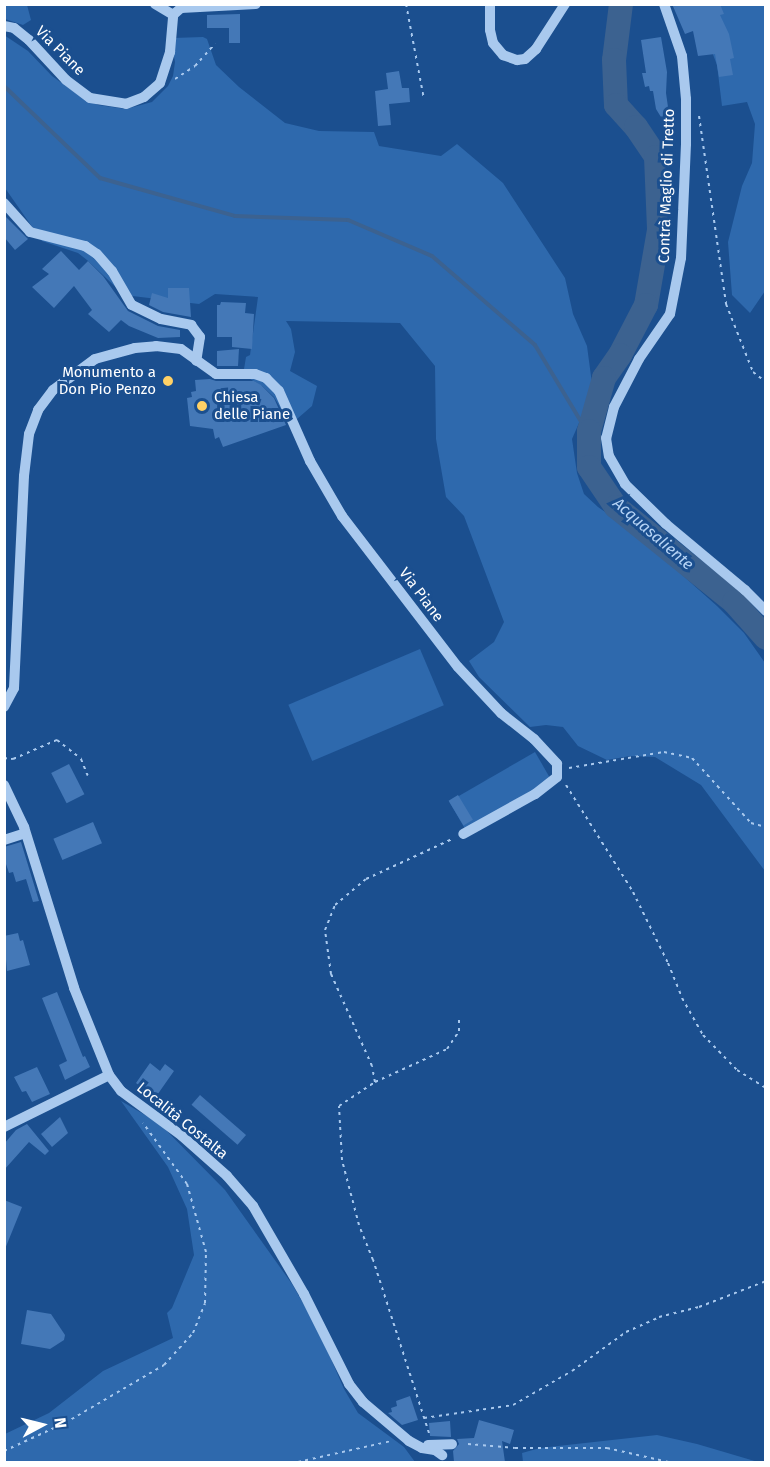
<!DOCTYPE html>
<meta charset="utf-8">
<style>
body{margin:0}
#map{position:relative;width:770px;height:1467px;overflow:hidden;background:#1b4f8f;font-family:"Fira Sans",sans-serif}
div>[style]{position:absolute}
.green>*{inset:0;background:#2e69ad;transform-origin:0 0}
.stream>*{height:4px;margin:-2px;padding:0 2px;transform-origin:2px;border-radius:2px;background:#3c6290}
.river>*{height:24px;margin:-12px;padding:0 12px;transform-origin:12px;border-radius:12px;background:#3c6290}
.building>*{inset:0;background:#4478b7;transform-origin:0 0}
.path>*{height:2px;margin-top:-1px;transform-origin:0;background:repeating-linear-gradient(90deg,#a9c9ee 0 3px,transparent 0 7.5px)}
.minor>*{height:10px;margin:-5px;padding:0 5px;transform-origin:5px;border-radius:5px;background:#a9c9ee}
.dots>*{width:16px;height:16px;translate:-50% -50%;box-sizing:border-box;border:3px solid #1b4f8f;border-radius:50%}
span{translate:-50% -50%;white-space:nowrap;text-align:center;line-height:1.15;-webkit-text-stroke:6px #1b4f8f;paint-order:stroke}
.street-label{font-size:15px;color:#fff}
.poi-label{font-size:15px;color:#fff}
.right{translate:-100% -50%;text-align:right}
.left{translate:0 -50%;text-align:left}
.water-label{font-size:16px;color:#b5d3f5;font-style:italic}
.frame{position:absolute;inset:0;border:6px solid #fff;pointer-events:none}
.north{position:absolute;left:12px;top:1395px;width:60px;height:60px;-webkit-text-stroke:4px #1b4f8f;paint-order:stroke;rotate:83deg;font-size:16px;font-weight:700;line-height:24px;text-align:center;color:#fff}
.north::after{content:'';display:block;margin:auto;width:21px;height:27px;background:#fff;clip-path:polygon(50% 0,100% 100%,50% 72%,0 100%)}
</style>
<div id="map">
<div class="green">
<i style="clip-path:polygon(4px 5px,27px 5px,31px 20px,23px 25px,5px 19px)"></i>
<i style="clip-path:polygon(678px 5px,765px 5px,765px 291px,750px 313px,732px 295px,728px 242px,742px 186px,752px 163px,755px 124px,747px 102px,722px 106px,717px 65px,704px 31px)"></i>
<i style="clip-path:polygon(4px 35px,28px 51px,52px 76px,81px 97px,98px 105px,126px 109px,152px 102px,168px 86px,173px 76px,175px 62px,171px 41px,173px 38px,203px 37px,207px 39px,216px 65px,239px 87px,285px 123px,319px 131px,374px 132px,379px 146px,441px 156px,457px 144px,503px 183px,565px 278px,573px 314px,587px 346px,593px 391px,572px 439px,577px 473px,584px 494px,598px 507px,634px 532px,717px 606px,744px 633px,765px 663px,765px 871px,701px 785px,655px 757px,630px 756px,607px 760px,578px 746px,563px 727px,546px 725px,530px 727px,479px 677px,469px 661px,494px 642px,504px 622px,464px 516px,446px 497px,436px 439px,435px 366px,400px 323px,286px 321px,291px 329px,295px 352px,290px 371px,317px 386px,312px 406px,290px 425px,274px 397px,262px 386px,243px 375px,246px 357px,250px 355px,258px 297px,215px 294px,199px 304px,124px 295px,87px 260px,78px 253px,42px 241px,5px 188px)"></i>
<i style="left:420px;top:649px;width:61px;height:143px;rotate:67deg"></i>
<i style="left:535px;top:752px;width:32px;height:99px;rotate:60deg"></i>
<i style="clip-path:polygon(121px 1101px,159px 1123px,225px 1190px,292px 1284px,318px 1329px,344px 1389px,358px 1413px,404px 1447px,415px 1462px,5px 1462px,5px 1434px,49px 1413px,103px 1371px,173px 1338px,167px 1313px,172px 1308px,194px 1255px,187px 1209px,168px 1167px)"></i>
<i style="clip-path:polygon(657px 1435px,697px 1444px,758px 1462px,523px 1462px,522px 1453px,540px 1448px)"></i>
</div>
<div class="stream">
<i style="left:4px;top:86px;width:133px;rotate:43.8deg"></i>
<i style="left:100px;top:178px;width:140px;rotate:15.7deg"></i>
<i style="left:235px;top:216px;width:113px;rotate:2deg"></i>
<i style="left:348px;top:220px;width:91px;rotate:23.2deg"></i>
<i style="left:432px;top:256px;width:136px;rotate:40.8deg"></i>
<i style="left:535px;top:345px;width:105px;rotate:59deg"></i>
</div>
<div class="river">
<i style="left:621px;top:4px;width:56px;rotate:97.1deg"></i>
<i style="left:614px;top:60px;width:45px;rotate:87.5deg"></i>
<i style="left:616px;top:105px;width:30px;rotate:48deg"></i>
<i style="left:636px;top:127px;width:36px;rotate:56deg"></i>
<i style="left:656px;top:157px;width:73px;rotate:87.6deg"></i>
<i style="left:659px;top:230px;width:76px;rotate:99.8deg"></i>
<i style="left:646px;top:305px;width:56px;rotate:117.5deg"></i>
<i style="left:620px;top:355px;width:28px;rotate:125deg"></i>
<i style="left:604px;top:378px;width:55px;rotate:105.8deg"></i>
<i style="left:589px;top:431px;width:36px;rotate:90deg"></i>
<i style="left:589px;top:467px;width:48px;rotate:56deg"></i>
<i style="left:616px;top:507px;width:151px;rotate:38.8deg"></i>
<i style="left:734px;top:602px;width:48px;rotate:48.4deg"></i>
</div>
<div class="building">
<i style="clip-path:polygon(672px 4px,720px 4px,724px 14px,720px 15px,729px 34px,734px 58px,730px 59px,733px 75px,719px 77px,715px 54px,698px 56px,693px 31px,685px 34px)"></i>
<i style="clip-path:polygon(240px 14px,240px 43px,229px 43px,229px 28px,207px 28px,207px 15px)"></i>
<i style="clip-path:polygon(661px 37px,667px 72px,666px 93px,672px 135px,656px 109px,653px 91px,650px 91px,649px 86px,645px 87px,642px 73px,646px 73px,641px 40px)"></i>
<i style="clip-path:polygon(399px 71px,402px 88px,409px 88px,410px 102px,389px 104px,391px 125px,378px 126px,375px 91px,388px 89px,386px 73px)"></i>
<i style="clip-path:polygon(4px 215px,28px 239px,15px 250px,4px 237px)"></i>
<i style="clip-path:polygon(61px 251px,79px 270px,88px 261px,103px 276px,128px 311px,158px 326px,180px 330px,180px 337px,158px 338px,129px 326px,121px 320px,109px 332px,88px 314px,92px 310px,74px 286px,54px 308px,32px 287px,49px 274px,42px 269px)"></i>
<i style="clip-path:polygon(168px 288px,189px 288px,191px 317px,163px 312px,149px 305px,152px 293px,168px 298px)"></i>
<i style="clip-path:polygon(221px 302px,246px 303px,245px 313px,254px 314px,252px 349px,232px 347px,232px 337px,217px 337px,217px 305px,220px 305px)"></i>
<i style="clip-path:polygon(239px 349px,238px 366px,217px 366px,217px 351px)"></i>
<i style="clip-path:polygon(210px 379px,216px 381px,254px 381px,261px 385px,274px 398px,286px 425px,223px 447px,219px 437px,215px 439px,213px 429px,190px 426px,187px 398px,192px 397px,191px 392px,196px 391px,195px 380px)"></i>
<i style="left:69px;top:764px;width:34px;height:20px;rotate:63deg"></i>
<i style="left:458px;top:795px;width:29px;height:11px;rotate:59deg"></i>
<i style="left:93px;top:822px;width:23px;height:43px;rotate:67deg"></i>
<i style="clip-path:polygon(21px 842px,39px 901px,33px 902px,26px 879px,16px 882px,13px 872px,9px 873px,4px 858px,4px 847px)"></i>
<i style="clip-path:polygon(18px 933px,20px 941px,23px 940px,30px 965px,7px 971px,4px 936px)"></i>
<i style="clip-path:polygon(57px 992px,83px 1057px,85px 1056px,90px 1067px,65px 1080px,59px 1065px,67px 1061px,42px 998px)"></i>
<i style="clip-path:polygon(150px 1063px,160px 1071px,165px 1064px,174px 1071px,155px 1098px,136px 1083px)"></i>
<i style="clip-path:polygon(37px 1067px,50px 1094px,32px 1102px,26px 1091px,22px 1092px,14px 1077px)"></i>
<i style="left:200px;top:1095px;width:61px;height:13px;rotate:41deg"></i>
<i style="clip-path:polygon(60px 1117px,68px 1133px,52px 1147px,41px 1134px)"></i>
<i style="clip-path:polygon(27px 1124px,49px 1151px,45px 1155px,29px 1142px,4px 1170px,4px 1144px,16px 1130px)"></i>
<i style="clip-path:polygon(4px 1200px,22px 1207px,5px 1249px,4px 1249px)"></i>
<i style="clip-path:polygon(27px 1310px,51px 1314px,65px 1335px,64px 1340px,50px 1349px,21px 1344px)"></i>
<i style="clip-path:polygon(410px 1396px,418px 1420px,402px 1425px,388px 1413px,392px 1412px,391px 1408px,397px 1406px,396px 1401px)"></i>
<i style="clip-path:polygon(479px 1420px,514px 1430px,510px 1444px,502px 1441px,505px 1462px,454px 1462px,453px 1451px,459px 1444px,457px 1439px,474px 1438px)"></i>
<i style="clip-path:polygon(450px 1421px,451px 1437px,430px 1436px,429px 1423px)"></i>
</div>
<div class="path">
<i style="left:406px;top:4px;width:97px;rotate:79.3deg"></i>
<i style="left:175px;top:79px;width:24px;rotate:-33deg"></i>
<i style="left:195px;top:66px;width:30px;rotate:-48deg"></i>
<i style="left:699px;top:116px;width:190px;rotate:81.8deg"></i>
<i style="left:726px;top:304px;width:73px;rotate:68.3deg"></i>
<i style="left:753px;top:372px;width:16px;rotate:38deg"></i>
<i style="left:4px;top:758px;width:9px;rotate:6deg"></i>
<i style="left:13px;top:759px;width:48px;rotate:-23.4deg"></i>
<i style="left:57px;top:740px;width:31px;rotate:38deg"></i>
<i style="left:81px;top:759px;width:18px;rotate:68deg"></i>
<i style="left:569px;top:768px;width:96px;rotate:-9.6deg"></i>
<i style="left:664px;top:752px;width:29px;rotate:12deg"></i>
<i style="left:692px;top:758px;width:88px;rotate:47.8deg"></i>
<i style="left:751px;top:823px;width:16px;rotate:15deg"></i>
<i style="left:566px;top:785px;width:126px;rotate:57.9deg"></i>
<i style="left:633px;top:892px;width:79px;rotate:63.8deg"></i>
<i style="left:668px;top:963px;width:38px;rotate:68deg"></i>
<i style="left:682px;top:998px;width:43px;rotate:60.4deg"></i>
<i style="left:703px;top:1035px;width:49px;rotate:45.8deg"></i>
<i style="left:737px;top:1070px;width:34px;rotate:32deg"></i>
<i style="left:375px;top:1082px;width:79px;rotate:-24.6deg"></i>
<i style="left:447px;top:1049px;width:22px;rotate:-56deg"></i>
<i style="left:459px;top:1031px;width:15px;rotate:-90deg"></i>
<i style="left:424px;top:1418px;width:90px;rotate:-8.3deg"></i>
<i style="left:513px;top:1405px;width:68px;rotate:-30deg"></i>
<i style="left:572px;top:1371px;width:67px;rotate:-35.8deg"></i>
<i style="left:626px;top:1332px;width:36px;rotate:-24deg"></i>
<i style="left:659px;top:1317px;width:41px;rotate:-14deg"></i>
<i style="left:699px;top:1307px;width:72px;rotate:-21.2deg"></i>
<i style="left:429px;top:1433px;width:182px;rotate:-107.9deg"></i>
<i style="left:373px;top:1260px;width:38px;rotate:-112deg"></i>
<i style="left:359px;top:1225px;width:67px;rotate:-104.7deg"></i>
<i style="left:342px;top:1160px;width:54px;rotate:-93.2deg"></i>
<i style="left:339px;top:1106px;width:43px;rotate:-33.7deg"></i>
<i style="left:375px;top:1082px;width:16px;rotate:-101deg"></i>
<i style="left:372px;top:1066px;width:101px;rotate:-114deg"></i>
<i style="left:331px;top:974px;width:44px;rotate:-97.8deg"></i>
<i style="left:325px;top:930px;width:27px;rotate:-68deg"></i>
<i style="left:335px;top:905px;width:40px;rotate:-40deg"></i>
<i style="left:366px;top:879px;width:95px;rotate:-24.9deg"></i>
<i style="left:468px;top:1444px;width:47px;rotate:4.9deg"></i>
<i style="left:515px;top:1448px;width:92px"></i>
<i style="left:607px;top:1448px;width:63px;rotate:12.9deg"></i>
<i style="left:4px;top:1451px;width:67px;rotate:-24.7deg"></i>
<i style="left:65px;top:1423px;width:115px;rotate:-30.4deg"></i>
<i style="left:164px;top:1365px;width:43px;rotate:-47.8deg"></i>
<i style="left:193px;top:1333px;width:32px;rotate:-68deg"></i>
<i style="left:205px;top:1303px;width:51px;rotate:-88.9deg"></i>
<i style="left:206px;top:1252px;width:71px;rotate:-105.6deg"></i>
<i style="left:187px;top:1184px;width:75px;rotate:-125.8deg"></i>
<i style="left:298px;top:1462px;width:95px;rotate:-12.7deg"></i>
</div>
<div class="minor">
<i style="left:155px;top:4px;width:21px;rotate:31deg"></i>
<i style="left:490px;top:4px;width:26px;rotate:90deg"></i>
<i style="left:490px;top:30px;width:13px;rotate:77deg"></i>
<i style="left:493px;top:43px;width:16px;rotate:50deg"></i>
<i style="left:503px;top:55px;width:15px;rotate:20deg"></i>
<i style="left:517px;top:60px;width:8px;rotate:-7deg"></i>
<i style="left:525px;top:59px;width:15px;rotate:-42deg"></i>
<i style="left:536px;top:49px;width:54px;rotate:-57.2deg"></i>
<i style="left:664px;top:4px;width:55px;rotate:70.9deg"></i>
<i style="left:682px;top:56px;width:43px;rotate:84.7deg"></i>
<i style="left:686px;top:99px;width:45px;rotate:90deg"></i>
<i style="left:686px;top:144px;width:114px;rotate:92.5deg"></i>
<i style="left:681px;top:258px;width:57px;rotate:101.1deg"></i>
<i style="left:670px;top:314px;width:55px;rotate:124.6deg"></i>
<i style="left:639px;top:359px;width:54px;rotate:117.5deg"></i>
<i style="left:614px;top:407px;width:32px;rotate:104deg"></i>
<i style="left:606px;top:438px;width:18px;rotate:81deg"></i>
<i style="left:609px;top:456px;width:32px;rotate:60deg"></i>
<i style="left:625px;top:484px;width:57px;rotate:44.3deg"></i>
<i style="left:666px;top:524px;width:103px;rotate:39.9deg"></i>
<i style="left:745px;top:590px;width:30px;rotate:45deg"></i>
<i style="left:173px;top:15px;width:11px;rotate:-41deg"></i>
<i style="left:181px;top:8px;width:75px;rotate:-3.1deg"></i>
<i style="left:4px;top:26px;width:10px;rotate:11deg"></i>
<i style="left:14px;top:28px;width:19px;rotate:39deg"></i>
<i style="left:29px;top:40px;width:54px;rotate:47.2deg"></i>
<i style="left:66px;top:80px;width:30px;rotate:37deg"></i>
<i style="left:90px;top:98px;width:36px;rotate:9deg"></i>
<i style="left:126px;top:104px;width:19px;rotate:-21deg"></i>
<i style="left:144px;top:97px;width:21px;rotate:-41deg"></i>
<i style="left:160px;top:83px;width:33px;rotate:-72deg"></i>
<i style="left:170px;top:52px;width:37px;rotate:-85deg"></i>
<i style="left:4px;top:203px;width:39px;rotate:48deg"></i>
<i style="left:30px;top:232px;width:57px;rotate:14.3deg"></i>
<i style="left:85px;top:246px;width:14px;rotate:34deg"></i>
<i style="left:97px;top:254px;width:23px;rotate:49deg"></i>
<i style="left:112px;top:271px;width:39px;rotate:60deg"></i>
<i style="left:132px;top:305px;width:32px;rotate:26deg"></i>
<i style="left:161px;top:319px;width:31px;rotate:11deg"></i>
<i style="left:191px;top:325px;width:15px;rotate:53deg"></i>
<i style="left:200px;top:337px;width:24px;rotate:99deg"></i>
<i style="left:4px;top:707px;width:21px;rotate:-62deg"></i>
<i style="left:14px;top:688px;width:212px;rotate:-87.3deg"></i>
<i style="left:24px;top:476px;width:42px;rotate:-83.2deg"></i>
<i style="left:29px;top:434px;width:26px;rotate:-69deg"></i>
<i style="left:38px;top:410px;width:25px;rotate:-53deg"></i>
<i style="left:53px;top:390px;width:52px;rotate:-36.4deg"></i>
<i style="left:95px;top:359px;width:41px;rotate:-15.4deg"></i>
<i style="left:135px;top:348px;width:21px;rotate:-5deg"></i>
<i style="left:156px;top:346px;width:25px;rotate:7deg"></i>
<i style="left:181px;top:349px;width:43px;rotate:35.5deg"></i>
<i style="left:216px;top:374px;width:39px"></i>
<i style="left:255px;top:374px;width:12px;rotate:20deg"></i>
<i style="left:266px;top:378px;width:18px;rotate:45deg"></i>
<i style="left:279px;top:391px;width:77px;rotate:66.1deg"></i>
<i style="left:310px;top:461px;width:64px;rotate:59.8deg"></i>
<i style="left:342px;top:516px;width:190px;rotate:52.5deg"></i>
<i style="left:458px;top:667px;width:63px;rotate:46.9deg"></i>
<i style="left:501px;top:713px;width:42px;rotate:38.2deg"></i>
<i style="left:534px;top:739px;width:34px;rotate:47deg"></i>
<i style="left:557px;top:764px;width:13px;rotate:90deg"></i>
<i style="left:557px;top:777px;width:28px;rotate:142deg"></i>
<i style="left:535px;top:794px;width:82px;rotate:150.9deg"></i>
<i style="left:4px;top:785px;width:47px;rotate:64.5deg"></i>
<i style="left:24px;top:827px;width:169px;rotate:72.7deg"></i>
<i style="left:74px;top:988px;width:94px;rotate:68.1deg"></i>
<i style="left:109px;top:1075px;width:20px;rotate:53deg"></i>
<i style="left:121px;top:1091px;width:76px;rotate:36.4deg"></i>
<i style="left:182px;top:1136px;width:60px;rotate:41.6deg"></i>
<i style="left:227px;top:1176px;width:40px;rotate:49deg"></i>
<i style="left:253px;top:1206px;width:102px;rotate:59.9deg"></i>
<i style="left:304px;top:1294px;width:101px;rotate:63.4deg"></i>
<i style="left:349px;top:1384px;width:23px;rotate:52deg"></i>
<i style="left:363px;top:1402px;width:60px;rotate:40.3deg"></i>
<i style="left:409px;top:1441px;width:15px;rotate:28deg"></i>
<i style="left:422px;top:1448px;width:13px;rotate:9deg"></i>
<i style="left:435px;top:1450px;width:9px;rotate:36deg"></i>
<i style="left:4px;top:840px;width:22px;rotate:-18deg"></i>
<i style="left:4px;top:1127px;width:117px;rotate:-26.3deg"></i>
<i style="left:428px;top:1445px;width:24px;rotate:-2deg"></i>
</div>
<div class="dots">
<i style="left:168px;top:381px;background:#ffd166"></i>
<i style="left:202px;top:406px;background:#ffd166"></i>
</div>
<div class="street-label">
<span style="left:60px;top:51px;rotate:45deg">Via Piane</span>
<span style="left:667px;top:186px;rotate:-88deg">Contrà Maglio di Tretto</span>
<span style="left:421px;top:595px;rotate:53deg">Via Piane</span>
<span style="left:182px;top:1121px;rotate:39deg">Località Costalta</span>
</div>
<div class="poi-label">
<span class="right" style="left:156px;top:381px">Monumento a<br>Don Pio Penzo</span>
<span class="left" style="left:214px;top:406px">Chiesa<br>delle Piane</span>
</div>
<div class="water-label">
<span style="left:653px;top:534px;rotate:41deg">Acquasaliente</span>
</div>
<div class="frame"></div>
<div class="north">N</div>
</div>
